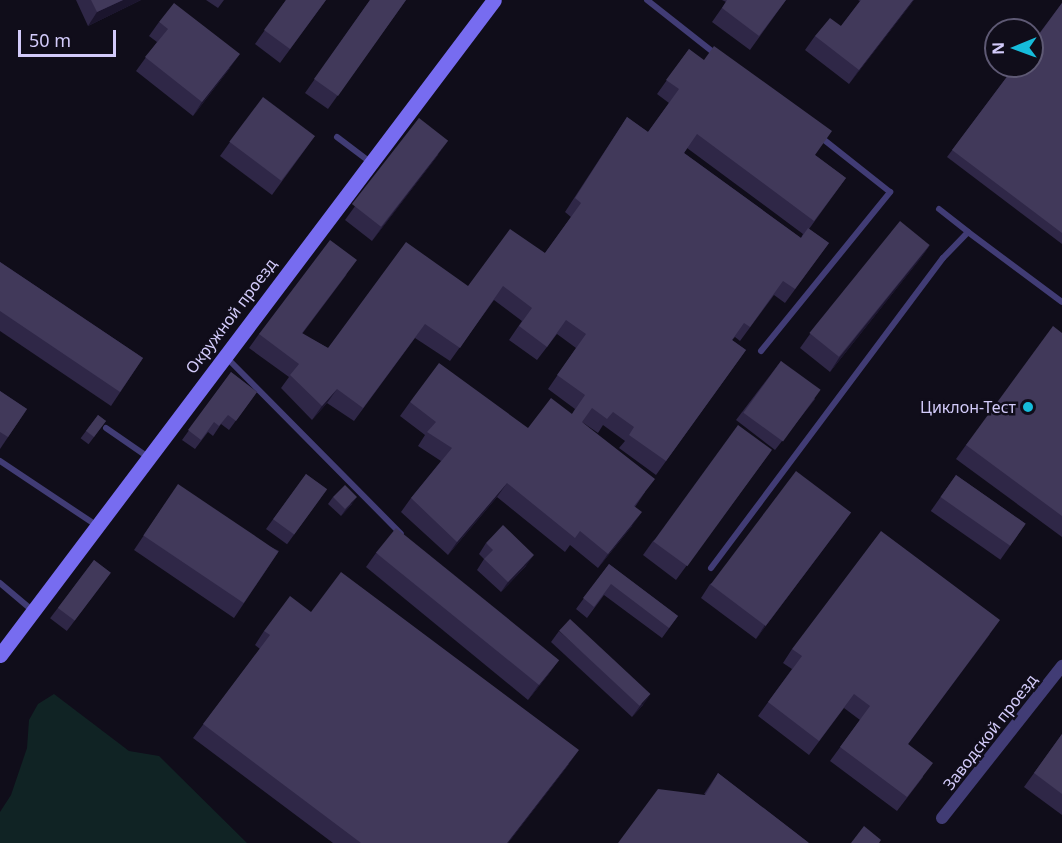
<!DOCTYPE html>
<meta charset="utf-8">
<style>
body{margin:0}
#map{position:relative;width:1062px;height:843px;overflow:hidden;background:#100d1a;font-family:"Noto Sans",sans-serif}
div>[style]{position:absolute}
.green>*{inset:0;background:#102324}
.lane>*{height:6px;margin:-3px;padding:0 3px;transform-origin:3px;border-radius:3px;background:#413c75}
.street>*{height:12px;margin:-6px;padding:0 6px;transform-origin:6px;border-radius:6px;background:#413c75}
.secondary>*{height:15px;margin:-7.5px;padding:0 7.5px;transform-origin:7.5px;border-radius:7.5px;background:#776cf0}
.wall>*{inset:0;background:#2f2747;transform-origin:0 0}
.shaded-wall>*{inset:0;background:#1b152d}
.building>*{inset:0;background:#41395a;transform-origin:0 0}
.dots>*{width:16px;height:16px;translate:-50% -50%;box-sizing:border-box;border:3px solid #100d1a;border-radius:50%}
span{translate:-50% -50%;white-space:nowrap;text-align:center;line-height:1.15;-webkit-text-stroke:5px #100d1a;paint-order:stroke}
.street-label{font-size:16px;color:#d3cbfa}
.poi-label{font-size:16px;color:#d3cbfa}
.right{translate:-100% -50%;text-align:right}
.north{position:absolute;left:984px;top:18px;width:60px;height:60px;box-sizing:border-box;background:#100d1a;border:2px solid #5e5974;border-radius:50%;rotate:269deg;font-size:16px;font-weight:700;line-height:24px;text-align:center;color:#d3cbfa}
.north::after{content:'';display:block;margin:auto;width:21px;height:27px;background:#16bcdb;clip-path:polygon(50% 0,100% 100%,50% 72%,0 100%)}
.scale{position:absolute;left:18px;top:30px;width:98px;height:27px;box-sizing:border-box;border:3px solid #d3cbfa;border-top:0;padding-left:8px;font-size:18px;line-height:21px;white-space:nowrap;color:#d3cbfa;-webkit-text-stroke:4px #100d1a;paint-order:stroke}
</style>
<div id="map">
<div class="green">
<i style="clip-path:polygon(54px 694px,129px 751px,159px 756px,247px 843px,0 843px,0 812px,11px 795px,27px 748px,29px 720px,38px 704px)"></i>
</div>
<div class="lane">
<i style="left:647px;top:0;width:89px;rotate:38.2deg"></i>
<i style="left:337px;top:137px;width:40px;rotate:37deg"></i>
<i style="left:939px;top:209px;width:37px;rotate:38deg"></i>
<i style="left:761px;top:351px;width:205px;rotate:-50.9deg"></i>
<i style="left:890px;top:192px;width:90px;rotate:-141.7deg"></i>
<i style="left:227px;top:358px;width:247px;rotate:45.3deg"></i>
<i style="left:106px;top:428px;width:51px;rotate:34.6deg"></i>
<i style="left:0;top:461px;width:115px;rotate:33.7deg"></i>
<i style="left:711px;top:568px;width:387px;rotate:-53.2deg"></i>
<i style="left:943px;top:258px;width:36px;rotate:-46deg"></i>
<i style="left:968px;top:232px;width:117px;rotate:36.7deg"></i>
<i style="left:0;top:583px;width:42px;rotate:40.2deg"></i>
</div>
<div class="street">
<i style="left:942px;top:818px;width:194px;rotate:-51.7deg"></i>
</div>
<div class="secondary">
<i style="left:0;top:655px;width:820px;rotate:-52.98deg"></i>
</div>
<div class="wall">
<i style="clip-path:polygon(76px 0,141px 0,88px 26px)"></i>
<i style="clip-path:polygon(206px 0,224px 0,218px 8px)"></i>
<i style="clip-path:polygon(286px 0,326px 0,280px 63px,255px 44px)"></i>
<i style="clip-path:polygon(370px 0,406px 0,328px 109px,305px 93px)"></i>
<i style="clip-path:polygon(722px 0,786px 0,750px 50px,712px 22px,726px 2px)"></i>
<i style="clip-path:polygon(858px 0,914px 0,849px 84px,805px 50px,815px 36px,841px 26px,860px 1px)"></i>
<i style="clip-path:polygon(1062px 3px,1062px 244px,947px 157px)"></i>
<i style="clip-path:polygon(159px 22px,230px 68px,193px 116px,136px 71px,157px 42px,149px 36px)"></i>
<i style="clip-path:polygon(evenodd,689px 49px,815px 155px,846px 178px,809px 229px,829px 243px,785px 303px,774px 295px,740px 341px,735px 337px,732px 340px,746px 350px,656px 475px,619px 448px,625px 441px,603px 425px,598px 433px,582px 422px,645px 492px,635px 507px,632px 526px,598px 568px,570px 545px,565px 552px,497px 497px,448px 555px,401px 512px,411px 498px,441px 461px,418px 446px,425px 435px,400px 416px,410px 402px,528px 428px,572px 414px,575px 409px,548px 389px,576px 348px,557px 334px,537px 360px,509px 340px,522px 321px,494px 300px,450px 361px,415px 338px,354px 421px,327px 403px,312px 420px,281px 388px,289px 377px,249px 348px,259px 334px,347px 274px,302px 334px,328px 348px,545px 253px,571px 217px,565px 212px,627px 117px,648px 132px,669px 103px,657px 94px,689px 49px,687px 148px,803px 234px,801px 238px,684px 153px,687px 148px)"></i>
<i style="clip-path:polygon(419px 118px,438px 155px,372px 241px,345px 220px)"></i>
<i style="clip-path:polygon(315px 136px,272px 195px,220px 156px,230px 142px)"></i>
<i style="clip-path:polygon(930px 245px,920px 259px,830px 372px,800px 348px,810px 334px)"></i>
<i style="clip-path:polygon(0 262px,143px 358px,111px 406px,0 331px)"></i>
<i style="clip-path:polygon(1062px 333px,1062px 537px,956px 459px,966px 445px)"></i>
<i style="clip-path:polygon(781px 361px,815px 399px,775px 450px,736px 420px)"></i>
<i style="clip-path:polygon(231px 372px,257px 392px,229px 430px,221px 424px,213px 436px,208px 432px,195px 449px,182px 440px)"></i>
<i style="clip-path:polygon(0 391px,27px 409px,0 449px)"></i>
<i style="left:98px;top:415px;width:10px;height:29px;rotate:37deg"></i>
<i style="clip-path:polygon(772px 450px,676px 580px,643px 555px,653px 541px)"></i>
<i style="left:306px;top:474px;width:26px;height:68px;rotate:36deg"></i>
<i style="left:956px;top:475px;width:85px;height:44px;rotate:35deg"></i>
<i style="clip-path:polygon(333px 497px,352px 504px,341px 516px,328px 504px)"></i>
<i style="clip-path:polygon(169px 498px,279px 551px,234px 618px,134px 550px)"></i>
<i style="clip-path:polygon(851px 512px,756px 639px,701px 598px,710px 584px)"></i>
<i style="clip-path:polygon(486px 543px,526px 566px,501px 592px,477px 570px,484px 559px,479px 554px)"></i>
<i style="clip-path:polygon(376px 553px,558px 661px,548px 675px,528px 700px,366px 567px)"></i>
<i style="left:94px;top:560px;width:21px;height:73px;rotate:37deg"></i>
<i style="clip-path:polygon(609px 564px,678px 616px,662px 638px,604px 595px,587px 618px,576px 609px)"></i>
<i style="clip-path:polygon(311px 612px,569px 764px,508px 843px,333px 843px,193px 738px,260px 649px,255px 645px,264px 631px)"></i>
<i style="clip-path:polygon(559px 631px,643px 705px,632px 717px,551px 642px)"></i>
<i style="clip-path:polygon(990px 634px,908px 744px,923px 777px,897px 811px,830px 761px,860px 720px,844px 708px,809px 755px,758px 716px,792px 669px,783px 663px,792px 649px)"></i>
<i style="clip-path:polygon(1062px 734px,1062px 815px,1024px 787px)"></i>
<i style="clip-path:polygon(718px 773px,809px 843px,704px 794px)"></i>
</div>
<div class="shaded-wall">
<i style="clip-path:polygon(123px 0,141px 0,88px 26px,97px 12px)"></i>
<i style="clip-path:polygon(913px 0,914px 0,849px 84px,859px 70px)"></i>
<i style="clip-path:polygon(240px 54px,230px 68px,193px 116px,202px 102px)"></i>
<i style="clip-path:polygon(448px 141px,438px 155px,372px 241px,382px 227px)"></i>
<i style="clip-path:polygon(930px 245px,920px 259px,830px 372px,839px 358px)"></i>
<i style="clip-path:polygon(337px 389px,327px 403px,312px 420px,322px 406px)"></i>
<i style="clip-path:polygon(507px 483px,497px 497px,448px 555px,457px 542px)"></i>
<i style="clip-path:polygon(357px 497px,352px 504px,341px 516px,346px 509px)"></i>
<i style="clip-path:polygon(642px 512px,632px 526px,598px 568px,608px 554px)"></i>
<i style="clip-path:polygon(851px 512px,841px 526px,756px 639px,765px 625px)"></i>
<i style="clip-path:polygon(534px 555px,526px 566px,501px 592px,508px 582px)"></i>
<i style="clip-path:polygon(1000px 620px,990px 634px,898px 758px,908px 744px)"></i>
<i style="clip-path:polygon(558px 661px,548px 675px,528px 700px,538px 686px)"></i>
<i style="clip-path:polygon(651px 694px,643px 705px,632px 717px,640px 706px)"></i>
<i style="clip-path:polygon(579px 750px,569px 764px,508px 843px,507px 843px)"></i>
</div>
<div class="building">
<i style="clip-path:polygon(91px 0,123px 0,97px 12px)"></i>
<i style="clip-path:polygon(286px 0,326px 0,290px 49px,264px 30px)"></i>
<i style="clip-path:polygon(370px 0,406px 0,338px 96px,314px 79px)"></i>
<i style="clip-path:polygon(727px 0,786px 0,759px 36px,722px 8px)"></i>
<i style="clip-path:polygon(861px 0,913px 0,859px 70px,815px 36px,830px 18px,841px 26px)"></i>
<i style="clip-path:polygon(174px 3px,240px 54px,202px 102px,145px 57px,168px 29px,159px 22px)"></i>
<i style="clip-path:polygon(1062px 3px,1062px 233px,952px 150px,1015px 66px,1032px 66px,1032px 44px)"></i>
<i style="clip-path:polygon(714px 46px,832px 131px,815px 155px,846px 178px,814px 221px,697px 134px,684px 153px,801px 238px,808px 228px,829px 243px,795px 289px,783px 281px,750px 327px,744px 323px,732px 340px,746px 350px,666px 461px,629px 435px,634px 427px,613px 412px,607px 419px,592px 408px,582px 422px,655px 479px,634px 506px,642px 512px,608px 554px,580px 531px,575px 538px,507px 483px,457px 542px,411px 498px,452px 448px,427px 432px,436px 422px,410px 402px,439px 363px,528px 428px,551px 398px,572px 414px,585px 395px,557px 375px,586px 334px,566px 320px,547px 347px,519px 326px,532px 308px,503px 286px,460px 348px,425px 324px,363px 408px,337px 389px,322px 406px,290px 375px,299px 364px,259px 334px,330px 240px,357px 260px,302px 333px,328px 348px,406px 242px,468px 286px,510px 229px,545px 253px,581px 203px,575px 198px,627px 117px,648px 132px,679px 89px,666px 80px,689px 49px,704px 60px)"></i>
<i style="left:263px;top:97px;width:65px;height:56px;rotate:37deg"></i>
<i style="left:419px;top:118px;width:37px;height:109px;rotate:38deg"></i>
<i style="left:900px;top:221px;width:38px;height:144px;rotate:39deg"></i>
<i style="clip-path:polygon(0 262px,143px 358px,120px 392px,0 311px)"></i>
<i style="clip-path:polygon(1053px 326px,1062px 333px,1062px 516px,966px 445px)"></i>
<i style="left:781px;top:361px;width:49px;height:64px;rotate:36deg"></i>
<i style="clip-path:polygon(231px 372px,257px 392px,236px 421px,228px 415px,219px 426px,214px 422px,201px 440px,188px 430px)"></i>
<i style="clip-path:polygon(0 391px,27px 409px,8px 437px,0 432px)"></i>
<i style="left:98px;top:415px;width:10px;height:20px;rotate:37deg"></i>
<i style="left:738px;top:425px;width:42px;height:144px;rotate:36deg"></i>
<i style="left:796px;top:471px;width:69px;height:142px;rotate:37deg"></i>
<i style="left:306px;top:474px;width:26px;height:56px;rotate:36deg"></i>
<i style="left:956px;top:475px;width:85px;height:27px;rotate:35deg"></i>
<i style="left:178px;top:484px;width:121px;height:62px;rotate:34deg"></i>
<i style="left:345px;top:485px;width:17px;height:17px;rotate:45deg"></i>
<i style="clip-path:polygon(503px 525px,534px 555px,508px 582px,484px 559px,493px 550px,486px 543px)"></i>
<i style="left:396px;top:528px;width:210px;height:32px;rotate:39deg"></i>
<i style="clip-path:polygon(881px 531px,1000px 620px,908px 744px,933px 763px,907px 797px,840px 747px,870px 706px,854px 694px,819px 741px,768px 702px,802px 656px,792px 649px)"></i>
<i style="left:94px;top:560px;width:21px;height:60px;rotate:37deg"></i>
<i style="clip-path:polygon(609px 564px,678px 616px,669px 628px,611px 584px,594px 607px,583px 598px)"></i>
<i style="clip-path:polygon(341px 572px,579px 750px,507px 843px,361px 843px,203px 724px,270px 635px,264px 631px,290px 596px,311px 612px)"></i>
<i style="left:570px;top:619px;width:110px;height:16px;rotate:43deg"></i>
<i style="clip-path:polygon(1062px 734px,1062px 794px,1034px 773px)"></i>
<i style="clip-path:polygon(718px 773px,809px 843px,618px 843px,658px 789px,705px 795px)"></i>
<i style="clip-path:polygon(864px 826px,881px 840px,879px 843px,851px 843px)"></i>
</div>
<div class="dots">
<i style="left:1028px;top:407px;background:#16bcdb"></i>
</div>
<div class="street-label">
<span style="left:231px;top:316px;rotate:-53deg">Окружной проезд</span>
<span style="left:990px;top:732px;rotate:-52deg">Заводской проезд</span>
</div>
<div class="poi-label">
<span class="right" style="left:1016px;top:407px">Циклон-Тест</span>
</div>
<div class="north">N</div>
<div class="scale">50 m</div>
</div>
